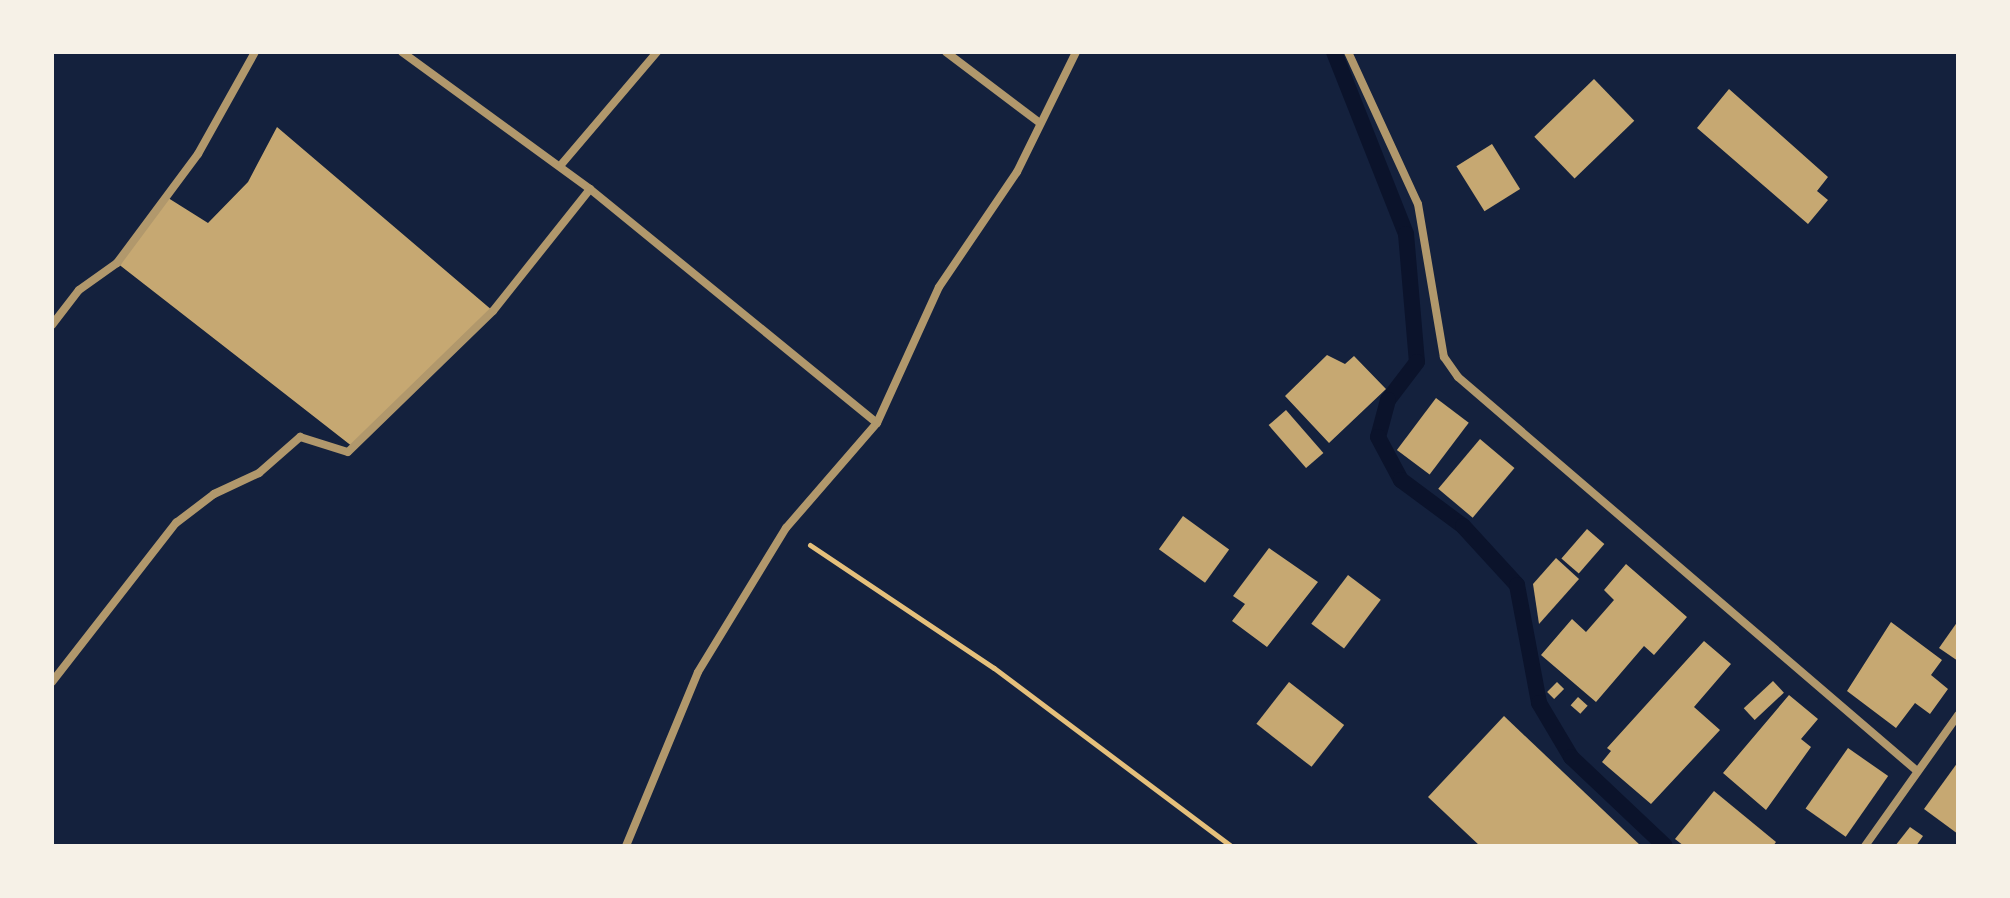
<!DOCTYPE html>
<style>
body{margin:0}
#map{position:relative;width:2010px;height:898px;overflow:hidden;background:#14213d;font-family:Barlow,sans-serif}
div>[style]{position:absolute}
.stream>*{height:16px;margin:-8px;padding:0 8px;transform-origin:8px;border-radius:8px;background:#0b132b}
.building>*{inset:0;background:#c6a872;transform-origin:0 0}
.path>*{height:5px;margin:-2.5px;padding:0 2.5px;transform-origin:2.5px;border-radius:2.5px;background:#e5c07b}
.minor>*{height:8px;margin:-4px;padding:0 4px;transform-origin:4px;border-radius:4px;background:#b1986c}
span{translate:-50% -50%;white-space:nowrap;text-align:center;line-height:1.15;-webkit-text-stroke:6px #f6f1e7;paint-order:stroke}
.frame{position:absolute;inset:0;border:54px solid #f6f1e7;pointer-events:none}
</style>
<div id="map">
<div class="stream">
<i style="left:1334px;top:52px;width:196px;rotate:68.4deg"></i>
<i style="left:1406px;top:234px;width:128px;rotate:85.1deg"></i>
<i style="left:1417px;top:362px;width:48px;rotate:127.3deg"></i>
<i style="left:1388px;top:400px;width:38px;rotate:105deg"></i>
<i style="left:1378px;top:437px;width:49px;rotate:61.9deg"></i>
<i style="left:1401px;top:480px;width:77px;rotate:36.6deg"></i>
<i style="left:1463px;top:526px;width:80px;rotate:47.5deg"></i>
<i style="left:1517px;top:585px;width:120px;rotate:79.4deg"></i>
<i style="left:1539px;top:703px;width:63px;rotate:59.3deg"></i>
<i style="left:1571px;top:757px;width:129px;rotate:43.4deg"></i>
</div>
<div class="building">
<i style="left:1594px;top:79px;width:58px;height:83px;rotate:46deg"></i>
<i style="clip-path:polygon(1729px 89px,1828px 177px,1817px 191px,1828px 200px,1808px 224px,1697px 128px)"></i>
<i style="clip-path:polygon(277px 127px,493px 311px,353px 447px,117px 263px,165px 196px,208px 223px,248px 182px)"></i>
<i style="left:1492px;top:144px;width:53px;height:42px;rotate:58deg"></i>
<i style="clip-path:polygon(1327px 355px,1345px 364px,1354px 356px,1386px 389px,1329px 443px,1285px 396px)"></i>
<i style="left:1436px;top:398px;width:41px;height:65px;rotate:37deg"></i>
<i style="left:1286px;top:410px;width:57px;height:23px;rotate:49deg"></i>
<i style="left:1480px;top:439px;width:45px;height:65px;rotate:40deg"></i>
<i style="left:1183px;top:516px;width:57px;height:41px;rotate:36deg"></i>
<i style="left:1587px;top:529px;width:23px;height:39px;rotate:41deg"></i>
<i style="clip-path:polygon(1269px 548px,1318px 582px,1267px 647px,1232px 621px,1245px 604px,1233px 596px)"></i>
<i style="clip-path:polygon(1556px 558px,1579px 579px,1539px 624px,1533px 584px)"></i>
<i style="clip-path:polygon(1626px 564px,1687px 617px,1654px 655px,1644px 646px,1596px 702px,1541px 655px,1572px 619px,1586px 632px,1614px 600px,1604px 590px)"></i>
<i style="left:1348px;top:575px;width:41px;height:61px;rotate:37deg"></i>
<i style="clip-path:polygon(1958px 621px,1958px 661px,1939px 648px)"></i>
<i style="clip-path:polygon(1891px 622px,1942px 660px,1931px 675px,1948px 689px,1930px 714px,1915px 703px,1896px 728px,1847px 691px)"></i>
<i style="clip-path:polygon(1704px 641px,1731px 664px,1694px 707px,1720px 730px,1651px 804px,1602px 762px,1611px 751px,1607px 748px)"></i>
<i style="left:1773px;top:681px;width:16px;height:40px;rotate:47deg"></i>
<i style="left:1289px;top:682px;width:70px;height:53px;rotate:38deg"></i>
<i style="left:1557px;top:682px;width:10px;height:14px;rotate:45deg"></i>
<i style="clip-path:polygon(1789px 695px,1818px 719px,1801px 739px,1811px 747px,1766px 810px,1723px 773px)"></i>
<i style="left:1578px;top:697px;width:13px;height:11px;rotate:42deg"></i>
<i style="clip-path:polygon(1504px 716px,1641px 846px,1480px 846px,1428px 797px)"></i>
<i style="left:1848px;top:748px;width:49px;height:74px;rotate:35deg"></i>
<i style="clip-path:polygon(1958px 762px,1958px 834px,1924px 809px)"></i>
<i style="clip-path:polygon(1714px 791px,1776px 842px,1773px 846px,1684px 846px,1675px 839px)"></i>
<i style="clip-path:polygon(1910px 827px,1923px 836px,1916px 846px,1895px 846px)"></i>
</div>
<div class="path">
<i style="left:810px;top:545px;width:221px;rotate:33.8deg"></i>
<i style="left:994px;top:668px;width:296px;rotate:36.9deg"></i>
</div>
<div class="minor">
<i style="left:402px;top:52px;width:233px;rotate:36.1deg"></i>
<i style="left:590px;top:189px;width:370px;rotate:39.2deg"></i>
<i style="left:946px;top:52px;width:118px;rotate:37.1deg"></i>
<i style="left:1348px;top:52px;width:167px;rotate:65.3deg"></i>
<i style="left:1418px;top:204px;width:155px;rotate:80.4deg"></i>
<i style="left:1444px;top:357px;width:24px;rotate:55deg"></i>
<i style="left:1458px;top:377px;width:605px;rotate:40.64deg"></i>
<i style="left:560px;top:166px;width:150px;rotate:-49.6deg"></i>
<i style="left:52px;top:325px;width:44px;rotate:-52.4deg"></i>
<i style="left:79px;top:290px;width:47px;rotate:-35.4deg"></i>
<i style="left:117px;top:263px;width:136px;rotate:-53.4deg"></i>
<i style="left:198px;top:154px;width:117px;rotate:-60.8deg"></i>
<i style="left:52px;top:682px;width:202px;rotate:-52.1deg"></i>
<i style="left:176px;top:523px;width:48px;rotate:-37.3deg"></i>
<i style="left:214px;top:494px;width:50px;rotate:-25deg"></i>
<i style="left:259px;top:473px;width:55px;rotate:-41.3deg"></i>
<i style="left:300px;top:437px;width:50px;rotate:17.4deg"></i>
<i style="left:348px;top:452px;width:202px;rotate:-44.2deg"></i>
<i style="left:493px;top:311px;width:156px;rotate:-51.5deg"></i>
<i style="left:626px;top:846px;width:188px;rotate:-67.5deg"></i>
<i style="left:698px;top:672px;width:169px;rotate:-58.6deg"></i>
<i style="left:786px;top:528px;width:139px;rotate:-49.1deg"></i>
<i style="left:877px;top:423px;width:149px;rotate:-65.5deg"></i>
<i style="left:939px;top:287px;width:139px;rotate:-55.9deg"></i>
<i style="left:1017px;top:172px;width:134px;rotate:-63.8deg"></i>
<i style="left:1865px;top:846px;width:161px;rotate:-54.6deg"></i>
</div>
<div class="frame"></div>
</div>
